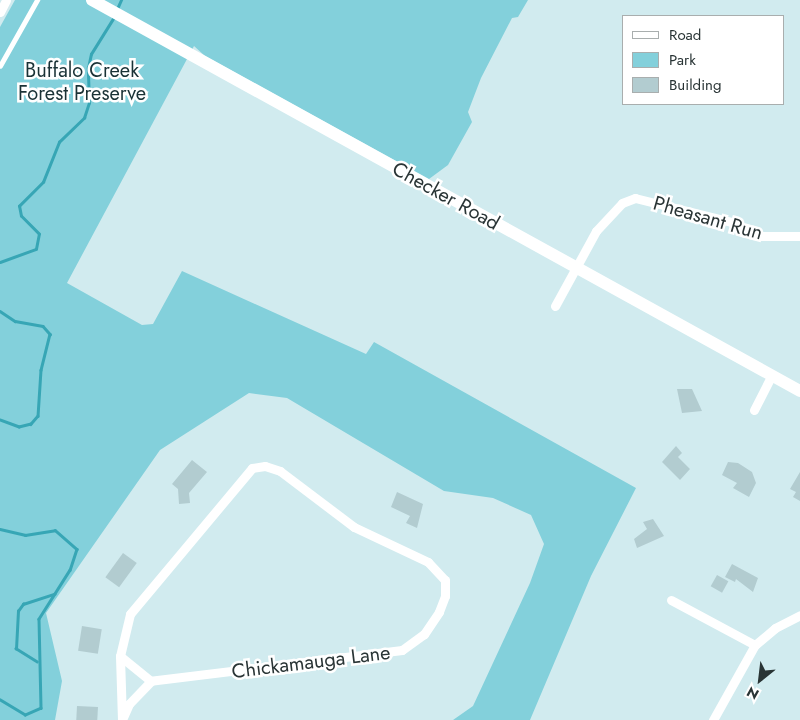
<!DOCTYPE html>
<style>
body{margin:0}
#map{position:relative;width:800px;height:720px;overflow:hidden;background:#d1ebef;font-family:Jost,sans-serif}
div>[style]{position:absolute}
.green>*{inset:0;background:#83d0db}
.stream>*{height:2.5px;margin:-1.25px;padding:0 1.25px;transform-origin:1.25px;border-radius:1.25px;background:#37a6b5}
.building>*{inset:0;background:#b2ccd0;transform-origin:0 0}
.lane>*{height:4.5px;margin:-2.25px;padding:0 2.25px;transform-origin:2.25px;border-radius:2.25px;background:#fff}
.street>*{height:9px;margin:-4.5px;padding:0 4.5px;transform-origin:4.5px;border-radius:4.5px;background:#fff}
.secondary>*{height:12px;margin:-6px;padding:0 6px;transform-origin:6px;border-radius:6px;background:#fff}
span{translate:-50% -50%;white-space:nowrap;text-align:center;line-height:1.15;-webkit-text-stroke:5px #fff;paint-order:stroke}
.park-label{font-size:20px;color:#1a3236}
.street-label{font-size:20px;color:#293435}
.legend{position:absolute;left:622px;top:15px;width:162px;height:90px;box-sizing:border-box;background:#fff;border:1px solid #a9aeae;margin:0;padding:6px 9px;list-style:none;font-size:15px;color:#293435}
.legend li{display:flex;align-items:center;gap:10px;height:25px}
.legend b{width:25px;border:1px solid #a9aeae}
.north{position:absolute;left:735px;top:655px;width:50px;height:50px;-webkit-text-stroke:4px #fff;paint-order:stroke;rotate:209deg;font-size:14px;font-weight:700;line-height:20px;text-align:center;color:#293435}
.north::after{content:'';display:block;margin:auto;width:18px;height:22px;background:#293435;clip-path:polygon(50% 0,100% 100%,50% 72%,0 100%)}
</style>
<div id="map">
<div class="green">
<i style="clip-path:polygon(15px 0,528px 0,518px 17px,512px 18px,481px 78px,468px 112px,472px 122px,448px 165px,429px 179px,205px 56px,194px 46px,67px 283px,142px 325px,153px 324px,182px 271px,366px 354px,374px 342px,636px 488px,591px 576px,530px 720px,453px 720px,473px 706px,530px 583px,544px 544px,531px 515px,493px 498px,444px 491px,287px 398px,249px 393px,160px 450px,46px 613px,62px 681px,55px 720px,0 720px,0 27px)"></i>
</div>
<div class="stream">
<i style="left:117px;top:9px;width:10px;rotate:-66deg"></i>
<i style="left:0;top:262px;width:38px;rotate:-20deg"></i>
<i style="left:36px;top:249px;width:15px;rotate:-79deg"></i>
<i style="left:39px;top:234px;width:25px;rotate:-135deg"></i>
<i style="left:21px;top:216px;width:10px;rotate:-101deg"></i>
<i style="left:19px;top:206px;width:34px;rotate:-45deg"></i>
<i style="left:43px;top:182px;width:43px;rotate:-68.2deg"></i>
<i style="left:59px;top:142px;width:35px;rotate:-44deg"></i>
<i style="left:84px;top:118px;width:16px;rotate:-72deg"></i>
<i style="left:89px;top:103px;width:35px;rotate:-92deg"></i>
<i style="left:88px;top:68px;width:14px;rotate:-78deg"></i>
<i style="left:91px;top:54px;width:44px;rotate:-58.1deg"></i>
<i style="left:0;top:311px;width:18px;rotate:34deg"></i>
<i style="left:15px;top:321px;width:28px;rotate:10deg"></i>
<i style="left:43px;top:326px;width:11px;rotate:49deg"></i>
<i style="left:50px;top:334px;width:37px;rotate:104deg"></i>
<i style="left:41px;top:370px;width:46px;rotate:93.7deg"></i>
<i style="left:38px;top:416px;width:11px;rotate:131deg"></i>
<i style="left:31px;top:424px;width:12px;rotate:166deg"></i>
<i style="left:19px;top:427px;width:20px;rotate:-160deg"></i>
<i style="left:0;top:529px;width:26px;rotate:13deg"></i>
<i style="left:25px;top:535px;width:30px;rotate:-9deg"></i>
<i style="left:55px;top:530px;width:29px;rotate:41deg"></i>
<i style="left:77px;top:549px;width:22px;rotate:108deg"></i>
<i style="left:70px;top:570px;width:58px;rotate:122.3deg"></i>
<i style="left:39px;top:619px;width:89px;rotate:88.7deg"></i>
<i style="left:41px;top:708px;width:17px;rotate:156deg"></i>
<i style="left:25px;top:715px;width:29px;rotate:-149deg"></i>
<i style="left:37px;top:662px;width:25px;rotate:-148deg"></i>
<i style="left:16px;top:649px;width:38px;rotate:-87deg"></i>
<i style="left:18px;top:611px;width:9px;rotate:-54deg"></i>
<i style="left:23px;top:604px;width:33px;rotate:-18deg"></i>
</div>
<div class="building">
<i style="clip-path:polygon(677px 389px,692px 389px,702px 411px,682px 413px)"></i>
<i style="clip-path:polygon(676px 446px,682px 453px,678px 457px,690px 469px,680px 480px,662px 462px)"></i>
<i style="clip-path:polygon(192px 460px,207px 472px,189px 493px,190px 503px,179px 504px,178px 489px,172px 484px)"></i>
<i style="clip-path:polygon(728px 462px,738px 463px,752px 472px,756px 483px,749px 497px,733px 488px,737px 483px,722px 475px)"></i>
<i style="clip-path:polygon(800px 472px,800px 501px,793px 497px,796px 492px,790px 489px)"></i>
<i style="clip-path:polygon(397px 492px,423px 504px,417px 528px,406px 523px,410px 516px,391px 507px)"></i>
<i style="clip-path:polygon(653px 519px,664px 536px,637px 548px,634px 539px,647px 529px,643px 522px)"></i>
<i style="left:123px;top:553px;width:17px;height:30px;rotate:36deg"></i>
<i style="clip-path:polygon(732px 564px,758px 578px,753px 592px,736px 579px,735px 582px,725px 577px)"></i>
<i style="left:717px;top:575px;width:13px;height:13px;rotate:29deg"></i>
<i style="left:82px;top:626px;width:20px;height:25px;rotate:9deg"></i>
<i style="left:77px;top:706px;width:21px;height:14px;rotate:3deg"></i>
</div>
<div class="lane">
<i style="left:0;top:66px;width:76px;rotate:-60.7deg"></i>
</div>
<div class="street">
<i style="left:0;top:12px;width:13px;rotate:-63deg"></i>
<i style="left:555px;top:306px;width:85px;rotate:-61.3deg"></i>
<i style="left:596px;top:231px;width:38px;rotate:-47deg"></i>
<i style="left:622px;top:203px;width:14px;rotate:-21deg"></i>
<i style="left:635px;top:198px;width:99px;rotate:14deg"></i>
<i style="left:731px;top:222px;width:30px;rotate:28deg"></i>
<i style="left:757px;top:236px;width:43px"></i>
<i style="left:754px;top:410px;width:39px;rotate:-63deg"></i>
<i style="left:671px;top:600px;width:95px;rotate:28.2deg"></i>
<i style="left:120px;top:656px;width:40px;rotate:39deg"></i>
<i style="left:122px;top:720px;width:64px;rotate:-91.8deg"></i>
<i style="left:120px;top:656px;width:43px;rotate:-76.6deg"></i>
<i style="left:130px;top:614px;width:190px;rotate:-50.1deg"></i>
<i style="left:252px;top:468px;width:13px;rotate:-9deg"></i>
<i style="left:265px;top:466px;width:16px;rotate:18deg"></i>
<i style="left:280px;top:471px;width:93px;rotate:37.1deg"></i>
<i style="left:354px;top:527px;width:82px;rotate:25.3deg"></i>
<i style="left:428px;top:562px;width:25px;rotate:47deg"></i>
<i style="left:445px;top:580px;width:16px;rotate:90deg"></i>
<i style="left:445px;top:596px;width:17px;rotate:111deg"></i>
<i style="left:439px;top:612px;width:27px;rotate:124deg"></i>
<i style="left:424px;top:634px;width:27px;rotate:144deg"></i>
<i style="left:402px;top:650px;width:253px;rotate:173deg"></i>
<i style="left:151px;top:681px;width:32px;rotate:134deg"></i>
<i style="left:129px;top:704px;width:17px;rotate:114deg"></i>
<i style="left:713px;top:720px;width:86px;rotate:-60.8deg"></i>
<i style="left:755px;top:645px;width:26px;rotate:-40deg"></i>
<i style="left:775px;top:628px;width:28px;rotate:-27deg"></i>
</div>
<div class="secondary">
<i style="left:92px;top:0;width:809px;rotate:28.91deg"></i>
</div>
<div class="park-label">
<span style="left:82px;top:82px">Buffalo Creek<br>Forest Preserve</span>
</div>
<div class="street-label">
<span style="left:446px;top:196px;rotate:29deg">Checker Road</span>
<span style="left:708px;top:218px;rotate:16deg">Pheasant Run</span>
<span style="left:311px;top:662px;rotate:-7deg">Chickamauga Lane</span>
</div>
<ul class="legend">
<li><b style="height:6px;background:#fff"></b>Road</li>
<li><b style="height:14px;background:#83d0db"></b>Park</li>
<li><b style="height:14px;background:#b2ccd0"></b>Building</li>
</ul>
<div class="north">N</div>
</div>
